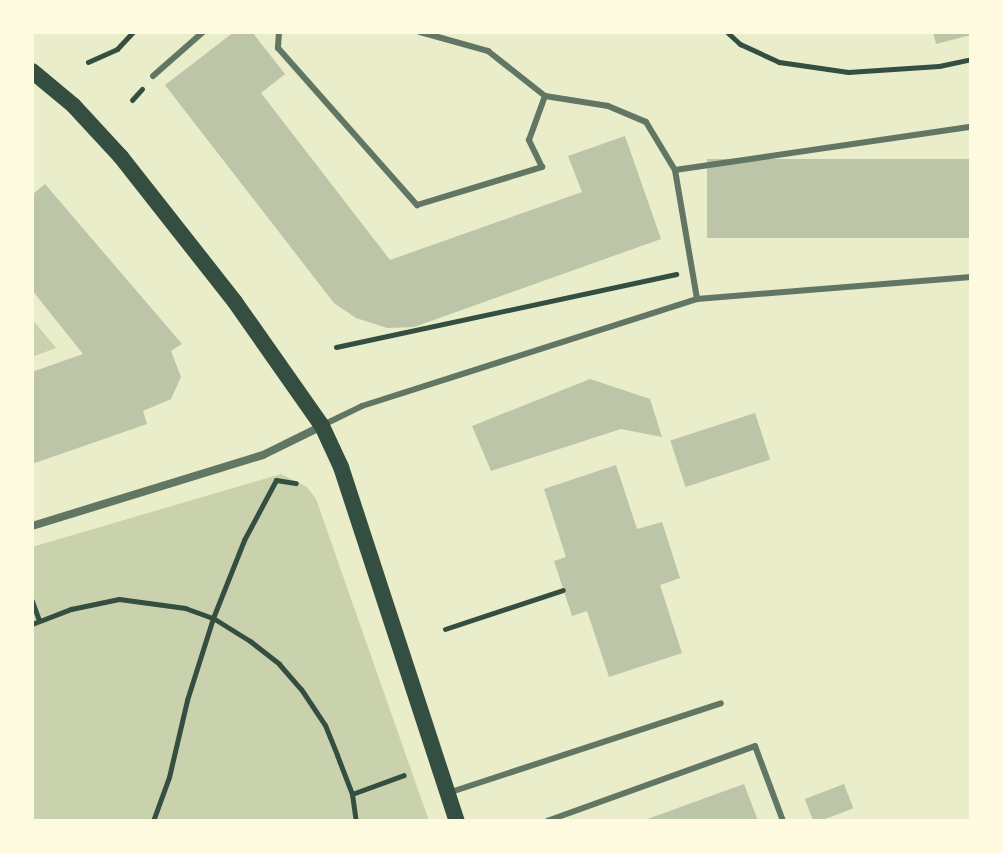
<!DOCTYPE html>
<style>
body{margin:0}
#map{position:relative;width:1003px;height:853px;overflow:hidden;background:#e9edc9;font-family:"Source Sans 3",sans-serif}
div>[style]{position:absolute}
.green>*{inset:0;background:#cad2ad}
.building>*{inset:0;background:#bcc5a7;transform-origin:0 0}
.path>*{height:5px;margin:-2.5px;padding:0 2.5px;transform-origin:2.5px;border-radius:2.5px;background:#344e41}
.service>*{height:6px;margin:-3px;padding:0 3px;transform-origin:3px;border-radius:3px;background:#617663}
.minor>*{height:8px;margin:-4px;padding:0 4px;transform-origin:4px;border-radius:4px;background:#617663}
.secondary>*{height:16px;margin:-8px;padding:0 8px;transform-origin:8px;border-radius:8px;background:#344e41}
span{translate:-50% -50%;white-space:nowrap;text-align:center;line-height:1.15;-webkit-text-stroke:7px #fefae0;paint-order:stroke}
.frame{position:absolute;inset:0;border:34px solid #fefae0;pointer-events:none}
</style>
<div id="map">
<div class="green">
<i style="clip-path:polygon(32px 319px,56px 348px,32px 357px)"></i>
<i style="clip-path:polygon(281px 474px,307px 487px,316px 499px,429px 821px,32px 821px,32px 547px)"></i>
</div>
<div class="building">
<i style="clip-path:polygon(234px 32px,252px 32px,285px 74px,261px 93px,390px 260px,582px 192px,568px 156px,625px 136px,661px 239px,414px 327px,387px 328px,356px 318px,334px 303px,165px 85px)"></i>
<i style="clip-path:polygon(933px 32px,971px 32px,971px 35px,936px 44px)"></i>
<i style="left:971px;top:159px;width:79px;height:264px;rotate:90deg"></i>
<i style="clip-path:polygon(45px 184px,182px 344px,171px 351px,181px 377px,171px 399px,143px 411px,147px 424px,32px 464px,32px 372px,83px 354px,32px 290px,32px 195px)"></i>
<i style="clip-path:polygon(590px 379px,650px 399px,662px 437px,621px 429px,491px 471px,472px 426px)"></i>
<i style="left:755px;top:413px;width:49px;height:89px;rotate:72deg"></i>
<i style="clip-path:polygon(616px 465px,637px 529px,662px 522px,680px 578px,660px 585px,682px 653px,609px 677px,587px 611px,572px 616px,554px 561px,566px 557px,544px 489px)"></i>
<i style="clip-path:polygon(744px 784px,758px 821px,642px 821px)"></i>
<i style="left:844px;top:784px;width:26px;height:42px;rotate:69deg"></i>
</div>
<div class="path">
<i style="left:727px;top:32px;width:18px;rotate:43deg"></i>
<i style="left:740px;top:44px;width:43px;rotate:24.8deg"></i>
<i style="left:779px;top:62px;width:70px;rotate:8.2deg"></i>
<i style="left:848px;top:72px;width:91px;rotate:-3.8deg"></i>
<i style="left:939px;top:66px;width:33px;rotate:-12deg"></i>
<i style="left:88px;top:62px;width:32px;rotate:-24deg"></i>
<i style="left:117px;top:49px;width:23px;rotate:-47deg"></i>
<i style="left:132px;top:100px;width:15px;rotate:-48deg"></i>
<i style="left:336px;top:347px;width:348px;rotate:-12.1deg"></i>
<i style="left:32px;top:601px;width:20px;rotate:70deg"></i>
<i style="left:32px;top:624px;width:42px;rotate:-21deg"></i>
<i style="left:71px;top:609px;width:49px;rotate:-11.8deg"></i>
<i style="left:119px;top:599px;width:67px;rotate:7.8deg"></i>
<i style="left:185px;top:608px;width:30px;rotate:20deg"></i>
<i style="left:213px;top:618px;width:44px;rotate:31.9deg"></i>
<i style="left:250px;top:641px;width:37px;rotate:38deg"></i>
<i style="left:279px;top:664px;width:33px;rotate:49deg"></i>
<i style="left:301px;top:689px;width:43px;rotate:56.3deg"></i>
<i style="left:325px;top:725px;width:32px;rotate:68deg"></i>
<i style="left:337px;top:755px;width:42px;rotate:69deg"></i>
<i style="left:352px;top:794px;width:27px;rotate:82deg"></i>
<i style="left:445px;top:629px;width:124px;rotate:-18.3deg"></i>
<i style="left:352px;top:794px;width:55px;rotate:-20.1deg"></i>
<i style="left:153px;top:821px;width:47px;rotate:-70deg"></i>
<i style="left:169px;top:777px;width:79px;rotate:-76.8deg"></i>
<i style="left:187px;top:700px;width:86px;rotate:-72.4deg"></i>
<i style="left:213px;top:618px;width:84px;rotate:-68.3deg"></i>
<i style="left:244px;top:540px;width:68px;rotate:-61.9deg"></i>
<i style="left:276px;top:480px;width:20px;rotate:9deg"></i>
</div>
<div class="service">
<i style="left:279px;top:32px;width:16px;rotate:94deg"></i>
<i style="left:278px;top:48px;width:210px;rotate:48.5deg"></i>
<i style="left:417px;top:205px;width:131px;rotate:-16.9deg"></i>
<i style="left:542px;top:167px;width:30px;rotate:-116deg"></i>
<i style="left:529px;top:140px;width:47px;rotate:-70deg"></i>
<i style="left:420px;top:32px;width:71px;rotate:15.6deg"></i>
<i style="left:488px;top:51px;width:73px;rotate:38.3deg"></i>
<i style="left:545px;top:96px;width:64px;rotate:9deg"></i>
<i style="left:608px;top:106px;width:41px;rotate:22.8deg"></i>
<i style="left:646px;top:122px;width:56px;rotate:58.9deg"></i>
<i style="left:675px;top:170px;width:131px;rotate:80.3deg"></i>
<i style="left:153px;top:76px;width:67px;rotate:-41.3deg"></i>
<i style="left:675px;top:170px;width:299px;rotate:-8.3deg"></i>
<i style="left:325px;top:424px;width:41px;rotate:-25.9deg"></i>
<i style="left:362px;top:406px;width:352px;rotate:-17.7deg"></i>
<i style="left:697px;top:299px;width:275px;rotate:-4.6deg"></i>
<i style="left:451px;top:792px;width:284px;rotate:-18.2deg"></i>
<i style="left:547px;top:821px;width:221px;rotate:-19.8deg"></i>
<i style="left:755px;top:746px;width:80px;rotate:69.5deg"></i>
</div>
<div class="minor">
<i style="left:32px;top:526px;width:242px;rotate:-17.1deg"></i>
<i style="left:263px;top:455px;width:66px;rotate:-26.2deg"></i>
</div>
<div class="secondary">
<i style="left:32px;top:71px;width:53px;rotate:39.7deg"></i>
<i style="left:73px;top:105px;width:71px;rotate:47.3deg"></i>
<i style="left:121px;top:157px;width:184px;rotate:51.8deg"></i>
<i style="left:235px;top:302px;width:151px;rotate:54.9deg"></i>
<i style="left:322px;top:426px;width:45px;rotate:65.1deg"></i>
<i style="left:341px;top:467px;width:373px;rotate:71.9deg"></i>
</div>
<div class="frame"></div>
</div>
